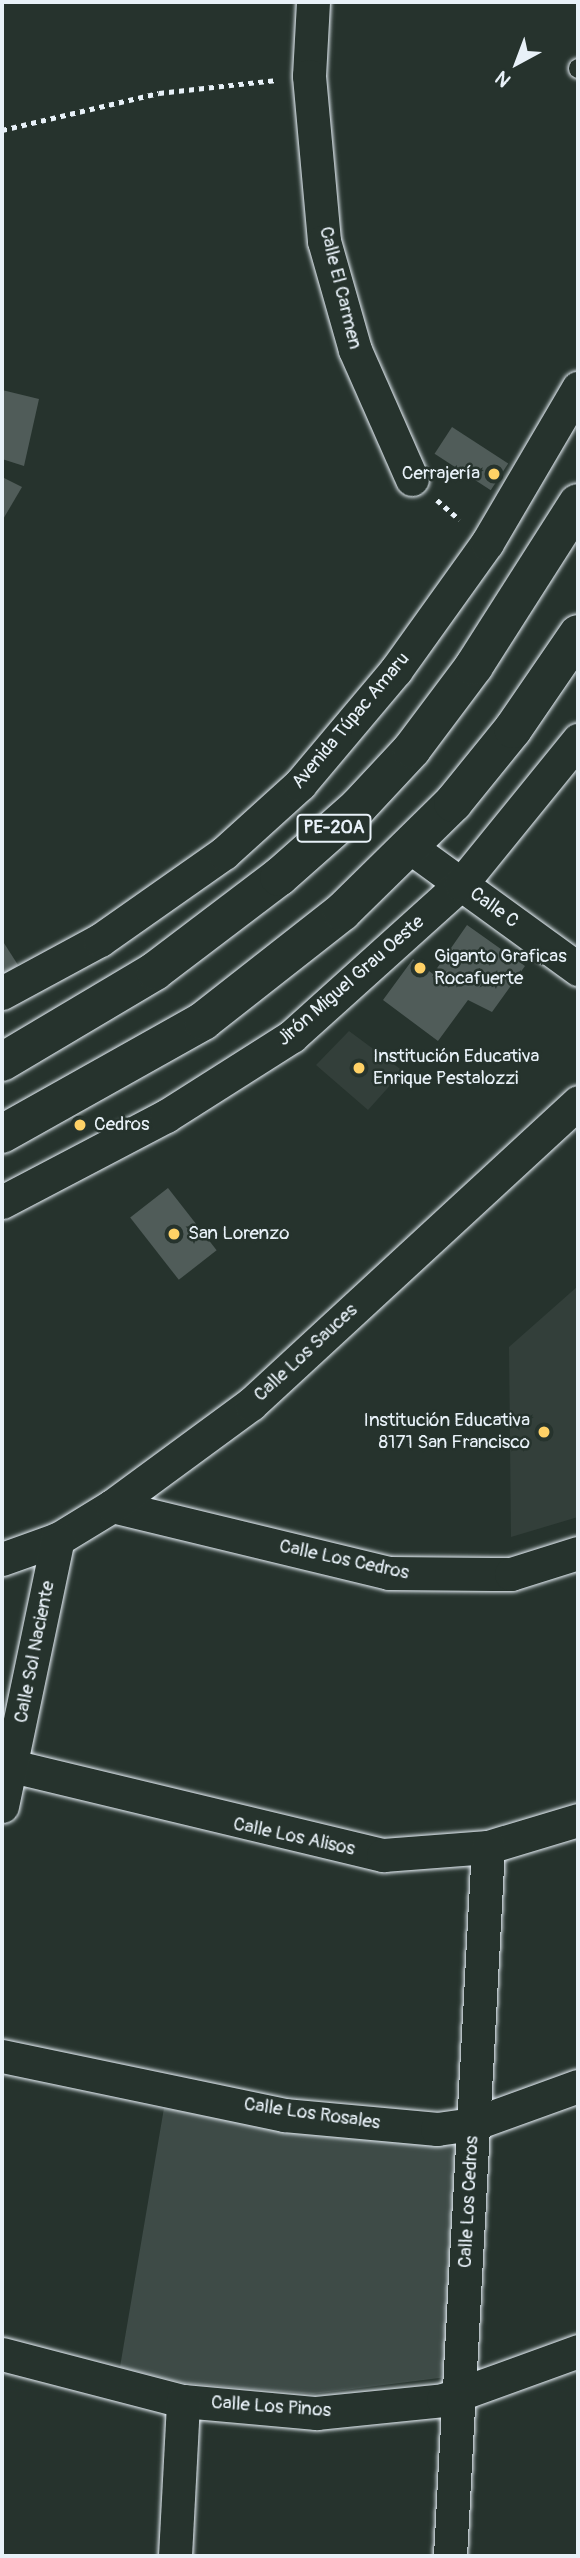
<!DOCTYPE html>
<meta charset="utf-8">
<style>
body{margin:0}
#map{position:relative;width:580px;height:2558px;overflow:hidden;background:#26332d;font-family:Pangolin,sans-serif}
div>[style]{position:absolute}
.built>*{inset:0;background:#333f3a}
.green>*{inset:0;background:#3e4b47}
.building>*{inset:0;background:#505c59;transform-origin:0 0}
.path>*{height:4.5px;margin-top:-2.25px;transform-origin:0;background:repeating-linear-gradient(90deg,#e8f1f8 0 5px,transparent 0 10px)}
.roads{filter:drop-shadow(0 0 2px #e8f1f8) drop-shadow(0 0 2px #e8f1f8)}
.service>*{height:18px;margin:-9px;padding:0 9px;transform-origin:9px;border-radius:9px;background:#26332d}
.minor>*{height:33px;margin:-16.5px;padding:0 16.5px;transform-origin:16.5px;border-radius:16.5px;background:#26332d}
.trunk>*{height:38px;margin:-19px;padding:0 19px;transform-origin:19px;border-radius:19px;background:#26332d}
.dots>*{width:19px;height:19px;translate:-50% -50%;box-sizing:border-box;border:4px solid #26332d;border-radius:50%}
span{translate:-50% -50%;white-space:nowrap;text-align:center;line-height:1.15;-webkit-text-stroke:5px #26332d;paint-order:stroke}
.shield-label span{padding:2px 5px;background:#26332d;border:2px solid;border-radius:5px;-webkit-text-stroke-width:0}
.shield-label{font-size:18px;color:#e8f1f8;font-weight:700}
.street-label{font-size:19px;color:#e8f1f8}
.poi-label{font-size:19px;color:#e8f1f8}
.right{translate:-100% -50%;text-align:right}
.left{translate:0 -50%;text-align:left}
.frame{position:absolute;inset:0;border:4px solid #e8f1f8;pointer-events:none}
.north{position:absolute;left:482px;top:28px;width:70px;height:70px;-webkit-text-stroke:5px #26332d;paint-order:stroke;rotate:221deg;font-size:19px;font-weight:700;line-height:28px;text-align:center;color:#e8f1f8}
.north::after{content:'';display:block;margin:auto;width:24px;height:32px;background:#e8f1f8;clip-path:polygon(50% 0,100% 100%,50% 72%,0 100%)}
</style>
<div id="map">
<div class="built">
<i style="clip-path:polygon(349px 1031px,403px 1071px,368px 1110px,316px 1065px)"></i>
<i style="clip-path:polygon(578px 1286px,578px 1517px,511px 1537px,509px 1347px)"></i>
</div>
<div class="green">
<i style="clip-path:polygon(164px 2108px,272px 2129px,459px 2143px,447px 2377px,313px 2394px,183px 2383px,120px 2367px)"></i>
</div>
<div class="building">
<i style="clip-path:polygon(2px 390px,39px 399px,24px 466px,2px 459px)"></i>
<i style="left:452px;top:427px;width:67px;height:32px;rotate:33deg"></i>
<i style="clip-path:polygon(2px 477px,22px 487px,2px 521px)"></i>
<i style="clip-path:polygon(467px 925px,525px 966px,492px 1012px,468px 1000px,438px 1041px,383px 1000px,413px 959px,433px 974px)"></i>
<i style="clip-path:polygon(2px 940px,18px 965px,2px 976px)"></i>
<i style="left:168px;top:1188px;width:79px;height:48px;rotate:52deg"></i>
</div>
<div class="path">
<i style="left:2px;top:130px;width:161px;rotate:-13.3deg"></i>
<i style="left:159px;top:93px;width:119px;rotate:-6.3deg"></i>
<i style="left:437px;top:500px;width:30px;rotate:41deg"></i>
</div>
<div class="roads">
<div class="service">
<i style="left:578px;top:68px;width:1px;rotate:90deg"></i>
</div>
<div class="minor">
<i style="left:313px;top:2px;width:74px;rotate:93.1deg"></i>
<i style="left:309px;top:76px;width:166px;rotate:84.8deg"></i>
<i style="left:324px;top:241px;width:113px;rotate:74.1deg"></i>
<i style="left:355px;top:350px;width:141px;rotate:66.2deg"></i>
<i style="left:410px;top:847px;width:208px;rotate:36deg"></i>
<i style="left:2px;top:993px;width:111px;rotate:-28.4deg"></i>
<i style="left:100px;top:940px;width:151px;rotate:-35.1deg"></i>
<i style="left:224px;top:853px;width:103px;rotate:-42.2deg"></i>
<i style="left:300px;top:784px;width:149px;rotate:-49.9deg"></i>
<i style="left:396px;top:670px;width:156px;rotate:-54.4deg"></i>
<i style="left:487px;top:543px;width:180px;rotate:-59.6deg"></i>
<i style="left:2px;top:1202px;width:185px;rotate:-27.7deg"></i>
<i style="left:166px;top:1116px;width:149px;rotate:-32.4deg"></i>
<i style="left:292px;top:1036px;width:227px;rotate:-42deg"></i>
<i style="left:461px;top:884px;width:186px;rotate:-50.9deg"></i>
<i style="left:112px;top:1506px;width:285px;rotate:13.6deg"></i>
<i style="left:389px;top:1573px;width:122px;rotate:0.5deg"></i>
<i style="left:511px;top:1574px;width:70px;rotate:-17.4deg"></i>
<i style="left:2px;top:1559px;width:59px;rotate:-19.7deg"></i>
<i style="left:58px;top:1539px;width:63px;rotate:-31.4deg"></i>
<i style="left:112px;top:1506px;width:172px;rotate:-36.3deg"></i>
<i style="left:251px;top:1404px;width:445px;rotate:-42.7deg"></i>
<i style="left:12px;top:1766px;width:382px;rotate:13.5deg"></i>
<i style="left:383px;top:1855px;width:105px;rotate:-4.4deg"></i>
<i style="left:488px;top:1847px;width:94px;rotate:-16.7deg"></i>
<i style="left:2px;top:1806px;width:273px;rotate:-78.2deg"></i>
<i style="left:2px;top:2056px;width:288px;rotate:11.8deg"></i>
<i style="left:284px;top:2115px;width:154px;rotate:5.2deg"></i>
<i style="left:437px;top:2129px;width:36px;rotate:-8deg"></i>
<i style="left:473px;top:2124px;width:112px;rotate:-19.9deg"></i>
<i style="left:2px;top:2354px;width:187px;rotate:14.6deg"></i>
<i style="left:183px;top:2401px;width:134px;rotate:5.2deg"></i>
<i style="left:316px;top:2413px;width:128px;rotate:-5.8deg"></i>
<i style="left:443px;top:2400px;width:144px;rotate:-19.9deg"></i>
<i style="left:175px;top:2556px;width:155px;rotate:-87deg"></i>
<i style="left:450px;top:2556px;width:710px;rotate:-86.93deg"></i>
</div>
<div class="trunk">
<i style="left:2px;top:1062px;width:178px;rotate:-30.7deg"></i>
<i style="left:155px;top:971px;width:156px;rotate:-37.2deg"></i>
<i style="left:279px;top:877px;width:106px;rotate:-41.5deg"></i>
<i style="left:358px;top:807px;width:79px;rotate:-47deg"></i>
<i style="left:412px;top:749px;width:104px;rotate:-53.2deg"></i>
<i style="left:474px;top:666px;width:193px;rotate:-57.5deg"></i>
<i style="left:2px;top:1134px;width:231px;rotate:-29.3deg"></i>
<i style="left:203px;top:1021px;width:177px;rotate:-38.1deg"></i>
<i style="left:342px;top:912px;width:156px;rotate:-44.5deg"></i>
<i style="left:453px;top:803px;width:95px;rotate:-51deg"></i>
<i style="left:513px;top:729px;width:115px;rotate:-55.6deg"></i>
</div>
</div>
<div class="dots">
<i style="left:494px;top:474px;background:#ffd166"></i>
<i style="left:420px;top:968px;background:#ffd166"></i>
<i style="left:359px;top:1068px;background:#ffd166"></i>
<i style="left:80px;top:1125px;background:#ffd166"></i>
<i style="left:174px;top:1234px;background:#ffd166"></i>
<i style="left:544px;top:1432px;background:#ffd166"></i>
</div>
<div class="shield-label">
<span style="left:334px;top:828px">PE-20A</span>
</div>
<div class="street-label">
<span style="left:340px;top:288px;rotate:76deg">Calle El Carmen</span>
<span style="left:351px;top:721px;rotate:-50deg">Avenida Túpac Amaru</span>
<span style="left:494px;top:908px;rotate:36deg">Calle C</span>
<span style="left:351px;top:981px;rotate:-41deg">Jirón Miguel Grau Oeste</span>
<span style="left:306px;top:1353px;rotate:-43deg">Calle Los Sauces</span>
<span style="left:344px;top:1560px;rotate:12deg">Calle Los Cedros</span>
<span style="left:35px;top:1652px;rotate:-79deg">Calle Sol Naciente</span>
<span style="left:294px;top:1837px;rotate:12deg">Calle Los Alisos</span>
<span style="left:312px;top:2114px;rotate:8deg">Calle Los Rosales</span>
<span style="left:469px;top:2202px;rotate:-87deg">Calle Los Cedros</span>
<span style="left:271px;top:2407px;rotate:4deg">Calle Los Pinos</span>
</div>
<div class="poi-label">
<span class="right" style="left:480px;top:474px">Cerrajería</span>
<span class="left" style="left:434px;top:968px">Giganto Graficas<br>Rocafuerte</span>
<span class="left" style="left:373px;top:1068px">Institución Educativa<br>Enrique Pestalozzi</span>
<span class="left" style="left:94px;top:1125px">Cedros</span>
<span class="left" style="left:188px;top:1234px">San Lorenzo</span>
<span class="right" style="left:530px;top:1432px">Institución Educativa<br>8171 San Francisco</span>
</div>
<div class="frame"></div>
<div class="north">N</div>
</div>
